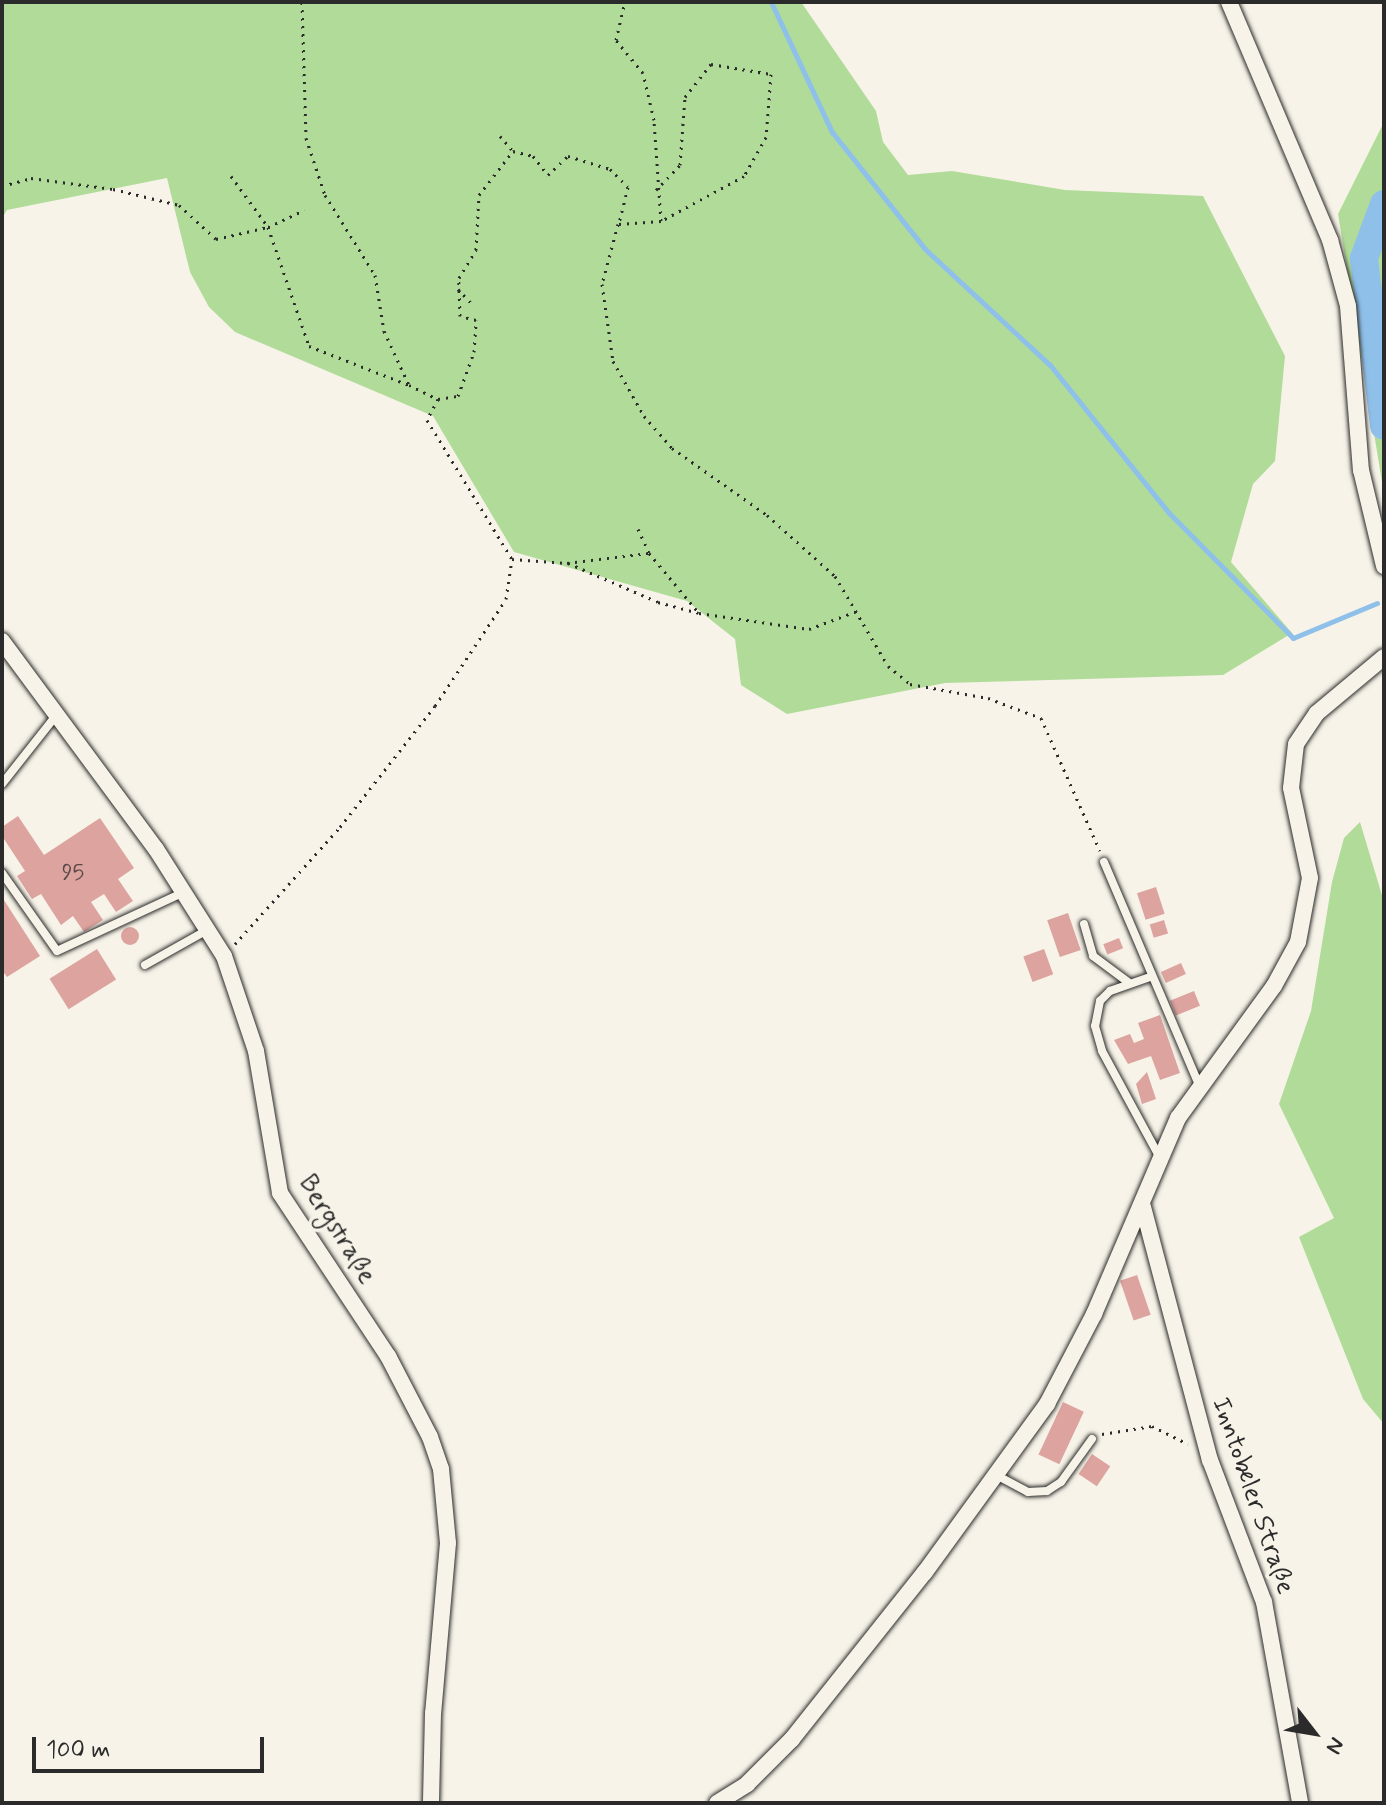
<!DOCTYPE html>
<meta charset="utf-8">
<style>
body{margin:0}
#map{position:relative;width:1386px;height:1805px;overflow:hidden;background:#f7f3e8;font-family:Mynerve,sans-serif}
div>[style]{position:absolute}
.green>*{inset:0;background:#b1db99}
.stream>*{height:5px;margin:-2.5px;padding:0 2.5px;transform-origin:2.5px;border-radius:2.5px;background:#8fc0ea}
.river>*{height:28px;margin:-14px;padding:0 14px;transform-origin:14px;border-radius:14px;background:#8fc0ea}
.building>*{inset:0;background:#dda39e;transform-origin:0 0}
.round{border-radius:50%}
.path>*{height:3px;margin-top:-1.5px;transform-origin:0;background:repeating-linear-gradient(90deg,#2b2b2b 0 2px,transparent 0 8px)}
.roads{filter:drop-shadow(0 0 2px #2b2b2b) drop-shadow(0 0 2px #2b2b2b)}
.service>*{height:8px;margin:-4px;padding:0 4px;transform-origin:4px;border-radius:4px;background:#f7f3e8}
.minor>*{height:16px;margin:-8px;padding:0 8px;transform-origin:8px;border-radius:8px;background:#f7f3e8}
span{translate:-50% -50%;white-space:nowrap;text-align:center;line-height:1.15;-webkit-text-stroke:7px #f7f3e8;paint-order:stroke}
.number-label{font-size:22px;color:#584948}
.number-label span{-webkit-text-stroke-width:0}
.street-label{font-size:26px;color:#2b2b2b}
.frame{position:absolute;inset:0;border:4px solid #2b2b2b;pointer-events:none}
.north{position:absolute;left:1274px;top:1693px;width:80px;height:80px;-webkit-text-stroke:6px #f7f3e8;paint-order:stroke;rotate:121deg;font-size:22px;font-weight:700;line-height:32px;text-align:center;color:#2b2b2b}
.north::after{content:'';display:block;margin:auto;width:28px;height:36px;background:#2b2b2b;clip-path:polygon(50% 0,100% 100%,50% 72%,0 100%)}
.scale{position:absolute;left:32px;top:1737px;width:232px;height:36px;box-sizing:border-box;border:4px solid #2b2b2b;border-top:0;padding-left:10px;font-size:24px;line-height:28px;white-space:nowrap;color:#2b2b2b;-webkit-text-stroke:6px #f7f3e8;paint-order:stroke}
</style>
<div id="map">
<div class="green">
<i style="clip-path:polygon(2px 2px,801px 2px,876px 111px,883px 142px,908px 175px,952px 171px,1065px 190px,1203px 196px,1285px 356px,1275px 461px,1253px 484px,1231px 562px,1292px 633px,1223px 675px,945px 683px,787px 714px,741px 685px,735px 639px,687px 601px,514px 552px,433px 416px,235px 332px,209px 307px,190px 272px,167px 178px,7px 210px,2px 218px)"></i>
<i style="clip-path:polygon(1384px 122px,1384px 494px,1338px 214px)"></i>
<i style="clip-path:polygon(1360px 822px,1384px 902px,1384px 1424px,1363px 1399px,1299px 1237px,1334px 1218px,1279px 1104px,1311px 1011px,1332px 882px,1344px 838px)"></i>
</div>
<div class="stream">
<i style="left:771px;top:2px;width:144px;rotate:64.9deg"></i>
<i style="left:832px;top:132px;width:149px;rotate:51.5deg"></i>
<i style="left:925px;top:249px;width:171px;rotate:42.9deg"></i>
<i style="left:1050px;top:365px;width:190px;rotate:51.2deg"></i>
<i style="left:1169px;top:513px;width:176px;rotate:45.2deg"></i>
<i style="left:1293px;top:638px;width:91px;rotate:-22.6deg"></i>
</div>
<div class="river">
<i style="left:1384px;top:204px;width:58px;rotate:110.3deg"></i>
<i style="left:1364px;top:258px;width:169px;rotate:83.2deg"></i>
</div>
<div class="building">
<i style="clip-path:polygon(18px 816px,44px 855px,100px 818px,134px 868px,118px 879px,133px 901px,116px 912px,104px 894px,91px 902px,103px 920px,84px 932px,73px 916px,61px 925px,41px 894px,32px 899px,17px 876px,25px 871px,2px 836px,2px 827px)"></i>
<i style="left:1156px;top:887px;width:28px;height:20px;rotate:72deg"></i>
<i style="clip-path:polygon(2px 897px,40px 956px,7px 977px,2px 970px)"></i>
<i style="left:1068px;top:913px;width:39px;height:22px;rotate:71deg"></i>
<i style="left:1164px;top:920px;width:14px;height:15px;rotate:73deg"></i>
<i class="round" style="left:121px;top:927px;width:18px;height:18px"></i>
<i style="left:1119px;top:938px;width:11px;height:17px;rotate:68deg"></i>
<i style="left:97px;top:949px;width:36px;height:56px;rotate:58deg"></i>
<i style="left:1044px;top:949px;width:27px;height:22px;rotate:70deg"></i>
<i style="left:1181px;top:963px;width:12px;height:22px;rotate:66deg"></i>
<i style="left:1194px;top:991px;width:16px;height:26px;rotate:68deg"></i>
<i style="clip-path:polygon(1160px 1015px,1180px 1073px,1160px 1080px,1151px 1056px,1128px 1064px,1114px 1040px,1130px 1034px,1134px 1043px,1144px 1039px,1138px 1023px)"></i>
<i style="clip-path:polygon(1147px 1072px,1156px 1099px,1142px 1104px,1136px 1084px)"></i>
<i style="left:1137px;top:1275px;width:42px;height:18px;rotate:71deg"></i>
<i style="left:1063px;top:1402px;width:23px;height:58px;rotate:25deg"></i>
<i style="left:1092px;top:1454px;width:22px;height:24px;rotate:34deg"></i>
</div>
<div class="path">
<i style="left:302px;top:2px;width:136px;rotate:88.3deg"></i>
<i style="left:306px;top:138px;width:60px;rotate:71.6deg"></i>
<i style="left:325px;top:195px;width:94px;rotate:58deg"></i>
<i style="left:375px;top:275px;width:57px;rotate:80.9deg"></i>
<i style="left:384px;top:331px;width:60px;rotate:65.2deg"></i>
<i style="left:409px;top:385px;width:32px;rotate:26deg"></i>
<i style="left:438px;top:399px;width:20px;rotate:-9deg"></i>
<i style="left:458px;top:396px;width:47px;rotate:-70deg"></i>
<i style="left:474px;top:352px;width:32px;rotate:-86deg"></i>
<i style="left:476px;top:320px;width:16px;rotate:-166deg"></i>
<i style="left:460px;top:316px;width:38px;rotate:-92deg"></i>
<i style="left:459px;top:278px;width:33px;rotate:-59deg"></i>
<i style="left:476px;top:250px;width:55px;rotate:-86.9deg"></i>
<i style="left:479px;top:195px;width:56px;rotate:-52.3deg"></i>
<i style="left:513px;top:151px;width:21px;rotate:14deg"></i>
<i style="left:533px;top:156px;width:24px;rotate:52deg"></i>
<i style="left:548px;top:175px;width:28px;rotate:-44deg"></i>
<i style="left:568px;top:156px;width:44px;rotate:17.2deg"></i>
<i style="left:610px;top:169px;width:25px;rotate:45deg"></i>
<i style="left:628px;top:187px;width:38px;rotate:104deg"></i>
<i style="left:619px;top:224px;width:42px;rotate:-4.1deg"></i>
<i style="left:661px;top:221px;width:101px;rotate:-94deg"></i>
<i style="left:654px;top:120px;width:48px;rotate:-103.2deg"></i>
<i style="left:643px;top:73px;width:43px;rotate:-129.3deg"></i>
<i style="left:616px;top:40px;width:39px;rotate:-77deg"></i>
<i style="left:500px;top:136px;width:20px;rotate:49deg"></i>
<i style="left:231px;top:176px;width:63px;rotate:54deg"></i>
<i style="left:268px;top:227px;width:126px;rotate:71deg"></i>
<i style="left:309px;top:346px;width:107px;rotate:21.3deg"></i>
<i style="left:2px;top:186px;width:30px;rotate:-15deg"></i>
<i style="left:31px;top:178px;width:83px;rotate:7.6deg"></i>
<i style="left:113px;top:189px;width:68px;rotate:13.6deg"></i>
<i style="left:179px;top:205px;width:50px;rotate:42.6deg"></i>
<i style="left:216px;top:239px;width:53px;rotate:-13deg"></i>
<i style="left:268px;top:227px;width:40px;rotate:-25deg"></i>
<i style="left:656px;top:190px;width:35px;rotate:-46deg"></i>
<i style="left:680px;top:165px;width:68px;rotate:-85.8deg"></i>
<i style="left:685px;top:97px;width:42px;rotate:-51.8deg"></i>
<i style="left:711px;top:64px;width:61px;rotate:9.5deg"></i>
<i style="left:771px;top:74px;width:63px;rotate:94.5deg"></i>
<i style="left:766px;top:137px;width:45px;rotate:119.4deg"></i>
<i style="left:744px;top:176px;width:94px;rotate:151.5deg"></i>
<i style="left:618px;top:224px;width:62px;rotate:104.9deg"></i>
<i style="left:602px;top:284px;width:78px;rotate:81.9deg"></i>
<i style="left:613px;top:361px;width:63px;rotate:60.6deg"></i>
<i style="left:644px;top:416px;width:43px;rotate:48.8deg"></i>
<i style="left:672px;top:448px;width:116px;rotate:35.2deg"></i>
<i style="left:767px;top:515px;width:91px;rotate:41.9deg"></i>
<i style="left:835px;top:576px;width:104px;rotate:59.5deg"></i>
<i style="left:888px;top:666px;width:28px;rotate:39deg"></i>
<i style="left:910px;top:684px;width:79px;rotate:10.2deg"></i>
<i style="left:988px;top:698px;width:57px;rotate:20.7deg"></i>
<i style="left:1041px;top:718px;width:145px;rotate:66.1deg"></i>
<i style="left:458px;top:289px;width:23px;rotate:47deg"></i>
<i style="left:438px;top:399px;width:24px;rotate:118deg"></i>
<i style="left:427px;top:420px;width:163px;rotate:58.6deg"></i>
<i style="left:512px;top:559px;width:55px;rotate:4.2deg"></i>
<i style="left:567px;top:563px;width:83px;rotate:-7deg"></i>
<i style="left:638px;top:529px;width:26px;rotate:65deg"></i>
<i style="left:649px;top:553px;width:78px;rotate:50.2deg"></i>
<i style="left:699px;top:613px;width:111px;rotate:8.3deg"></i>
<i style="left:809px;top:629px;width:51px;rotate:-20.6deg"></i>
<i style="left:568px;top:563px;width:98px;rotate:23.4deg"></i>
<i style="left:658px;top:602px;width:42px;rotate:15deg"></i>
<i style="left:235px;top:944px;width:157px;rotate:-48.1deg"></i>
<i style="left:340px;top:827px;width:154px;rotate:-51.9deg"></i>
<i style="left:435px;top:706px;width:128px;rotate:-56.4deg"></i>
<i style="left:506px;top:599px;width:40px;rotate:-81.5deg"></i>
<i style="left:1102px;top:1434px;width:51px;rotate:-9.1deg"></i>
<i style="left:1152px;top:1426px;width:40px;rotate:26.6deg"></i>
</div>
<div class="roads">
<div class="service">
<i style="left:2px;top:784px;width:85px;rotate:-51.7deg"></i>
<i style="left:1104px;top:862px;width:242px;rotate:66.9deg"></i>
<i style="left:2px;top:873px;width:95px;rotate:54.8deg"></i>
<i style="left:57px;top:951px;width:140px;rotate:-24.9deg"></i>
<i style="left:1084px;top:924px;width:33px;rotate:74deg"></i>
<i style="left:1093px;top:956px;width:44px;rotate:36.6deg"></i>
<i style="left:145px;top:965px;width:71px;rotate:-29.4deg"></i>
<i style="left:1150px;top:977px;width:42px;rotate:160.7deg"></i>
<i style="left:1110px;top:991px;width:14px;rotate:135deg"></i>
<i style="left:1100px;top:1001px;width:25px;rotate:101deg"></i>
<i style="left:1095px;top:1026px;width:26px;rotate:74deg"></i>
<i style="left:1102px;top:1051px;width:119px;rotate:61.5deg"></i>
<i style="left:998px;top:1476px;width:34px;rotate:28deg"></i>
<i style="left:1028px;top:1492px;width:19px;rotate:-3deg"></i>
<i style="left:1047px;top:1491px;width:17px;rotate:-33deg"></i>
<i style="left:1061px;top:1482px;width:53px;rotate:-54.2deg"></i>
</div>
<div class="minor">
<i style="left:1229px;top:2px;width:259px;rotate:67deg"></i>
<i style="left:1330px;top:240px;width:68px;rotate:74.7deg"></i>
<i style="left:1348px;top:306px;width:165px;rotate:85.5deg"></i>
<i style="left:1361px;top:470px;width:99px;rotate:76.5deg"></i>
<i style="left:2px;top:641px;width:259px;rotate:53.5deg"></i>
<i style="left:156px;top:849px;width:127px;rotate:57.6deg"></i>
<i style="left:224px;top:956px;width:100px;rotate:71.4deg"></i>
<i style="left:256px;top:1051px;width:144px;rotate:80.4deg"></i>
<i style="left:280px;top:1193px;width:196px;rotate:56.5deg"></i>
<i style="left:388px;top:1356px;width:91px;rotate:62.6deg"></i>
<i style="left:430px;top:1437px;width:34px;rotate:71deg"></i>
<i style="left:441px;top:1469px;width:74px;rotate:84.6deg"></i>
<i style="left:448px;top:1543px;width:171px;rotate:95deg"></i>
<i style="left:433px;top:1713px;width:90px;rotate:91.3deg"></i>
<i style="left:1143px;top:1207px;width:262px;rotate:75.2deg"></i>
<i style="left:1210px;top:1460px;width:152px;rotate:69.2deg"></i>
<i style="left:1264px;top:1602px;width:204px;rotate:79.8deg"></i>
<i style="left:717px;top:1803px;width:36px;rotate:-32deg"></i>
<i style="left:747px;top:1784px;width:64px;rotate:-45deg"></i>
<i style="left:792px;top:1739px;width:213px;rotate:-51.5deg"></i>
<i style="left:925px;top:1572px;width:208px;rotate:-54deg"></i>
<i style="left:1047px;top:1404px;width:102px;rotate:-62.4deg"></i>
<i style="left:1094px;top:1314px;width:213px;rotate:-66.8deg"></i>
<i style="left:1178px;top:1118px;width:163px;rotate:-54deg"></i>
<i style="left:1274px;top:986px;width:50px;rotate:-61.4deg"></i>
<i style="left:1298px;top:942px;width:65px;rotate:-79.4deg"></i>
<i style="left:1310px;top:878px;width:92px;rotate:-101.9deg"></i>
<i style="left:1291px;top:788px;width:44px;rotate:-83.5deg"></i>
<i style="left:1296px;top:744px;width:37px;rotate:-56deg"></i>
<i style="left:1317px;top:713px;width:87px;rotate:-39.9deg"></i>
</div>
</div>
<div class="number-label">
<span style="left:73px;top:874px">95</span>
</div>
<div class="street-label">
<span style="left:336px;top:1230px;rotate:58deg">Bergstraße</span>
<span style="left:1252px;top:1496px;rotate:71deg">Inntobeler Straße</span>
</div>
<div class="frame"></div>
<div class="north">N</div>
<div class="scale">100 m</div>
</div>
